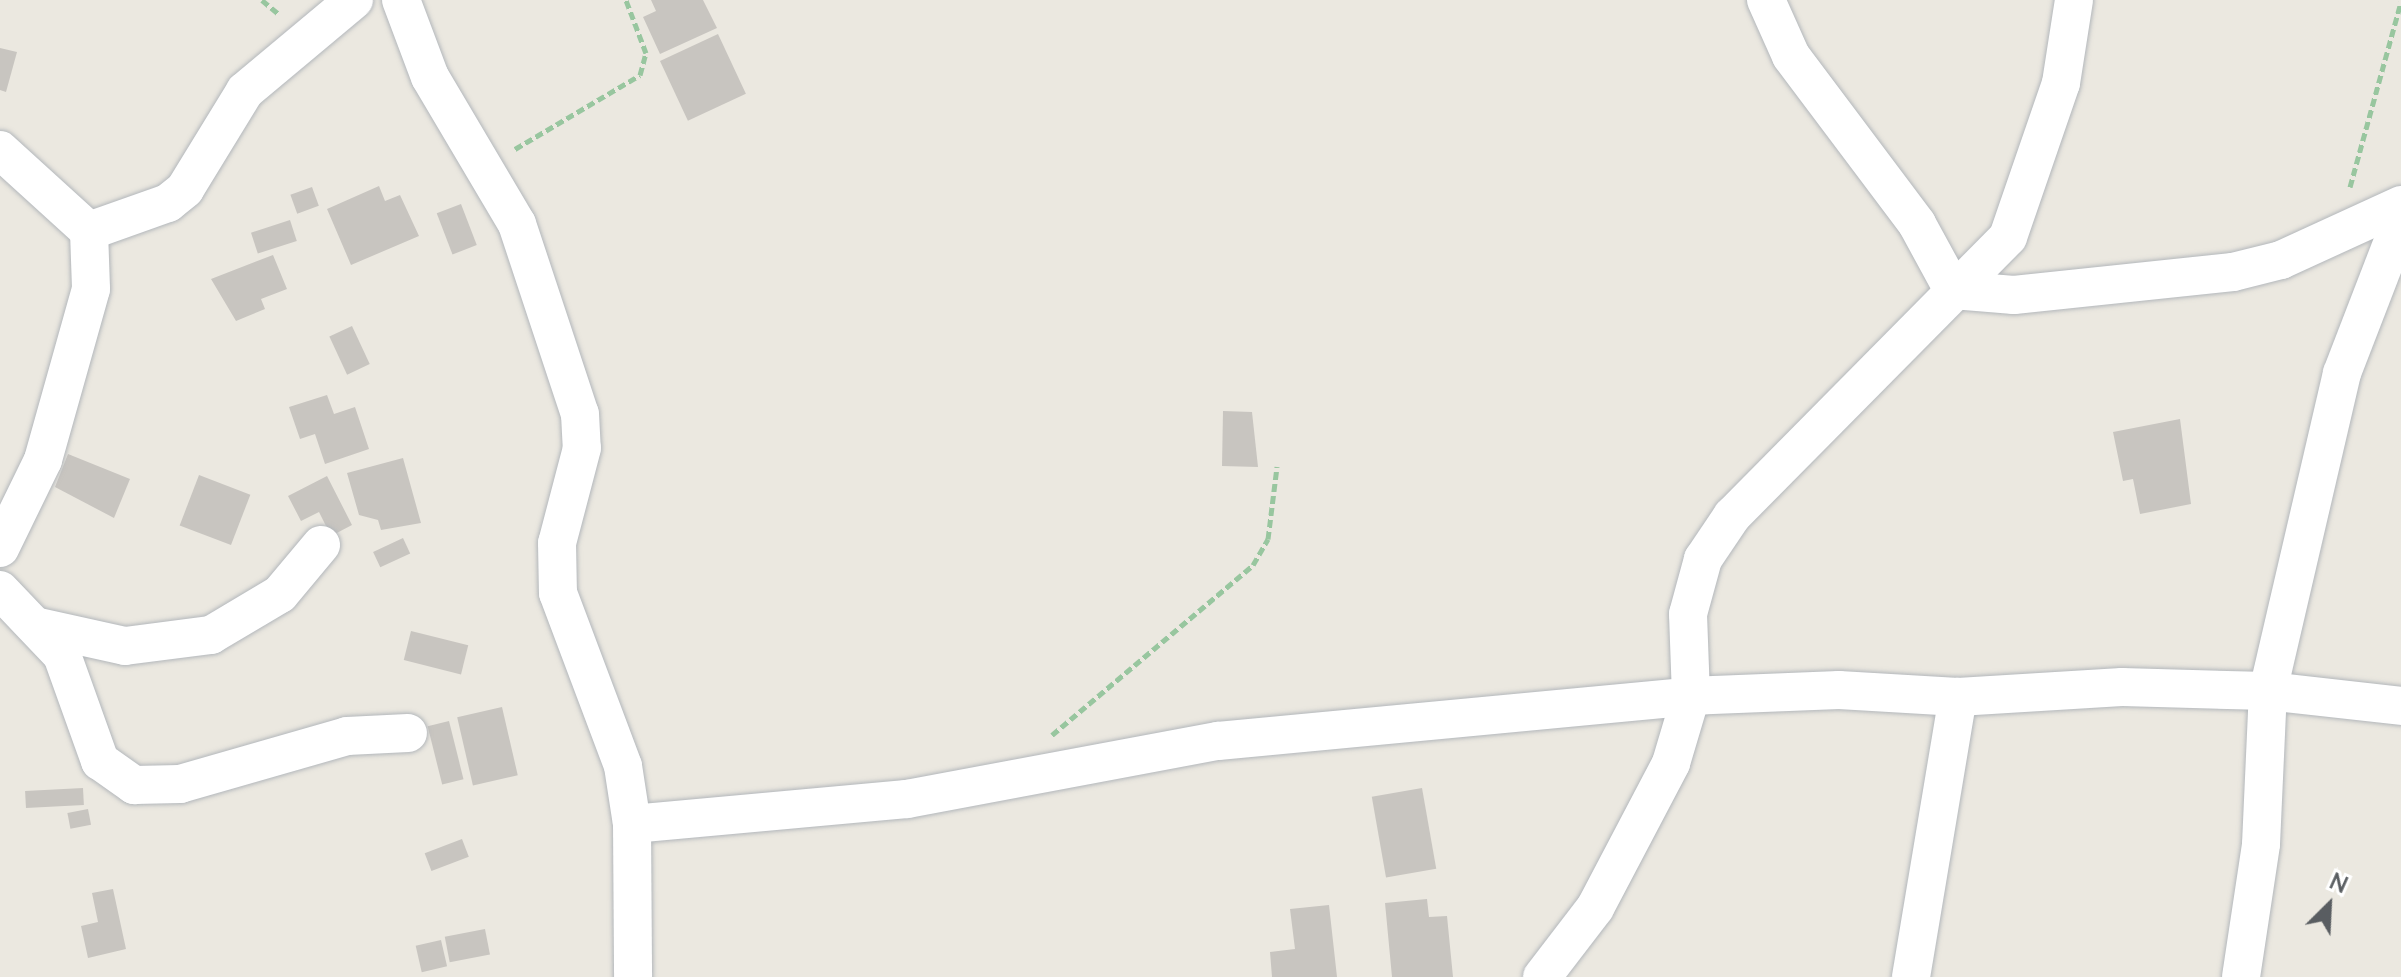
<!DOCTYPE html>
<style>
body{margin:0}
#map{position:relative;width:2401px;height:977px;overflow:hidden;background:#ebe8e0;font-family:Lato,sans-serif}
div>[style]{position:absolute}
.building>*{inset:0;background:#c8c5c0;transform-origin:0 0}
.path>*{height:5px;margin-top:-2.5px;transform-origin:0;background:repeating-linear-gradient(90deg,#98c69f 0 8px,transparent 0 12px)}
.roads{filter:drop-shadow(0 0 2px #b3b7bb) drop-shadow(0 0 2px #b3b7bb)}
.street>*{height:38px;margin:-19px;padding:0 19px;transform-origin:19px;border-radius:19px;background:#fff}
span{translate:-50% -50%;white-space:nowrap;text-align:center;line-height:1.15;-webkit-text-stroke:6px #fff;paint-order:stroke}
.north{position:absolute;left:2289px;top:865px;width:80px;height:80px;-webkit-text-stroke:6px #fff;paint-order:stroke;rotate:24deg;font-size:22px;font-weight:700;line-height:32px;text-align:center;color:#595d61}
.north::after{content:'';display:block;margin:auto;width:28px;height:36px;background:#595d61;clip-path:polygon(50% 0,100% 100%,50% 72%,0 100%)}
</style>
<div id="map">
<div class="building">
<i style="clip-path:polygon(651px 0,703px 0,717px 28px,660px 54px,643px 17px,656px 11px)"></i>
<i style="left:718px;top:34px;width:66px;height:64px;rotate:65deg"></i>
<i style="clip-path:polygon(0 48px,17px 52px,6px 92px,0 90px)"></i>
<i style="clip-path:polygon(379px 186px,385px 201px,400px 195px,419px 236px,351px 265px,327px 209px)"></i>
<i style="left:312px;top:187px;width:20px;height:23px;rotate:70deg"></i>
<i style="left:461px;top:204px;width:44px;height:26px;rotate:69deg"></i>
<i style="left:290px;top:220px;width:22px;height:41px;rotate:72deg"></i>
<i style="clip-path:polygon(273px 255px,287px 289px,261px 299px,265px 309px,236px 321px,211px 279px)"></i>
<i style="left:352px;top:326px;width:42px;height:25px;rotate:65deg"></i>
<i style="clip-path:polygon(327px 395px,334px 414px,355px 407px,369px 449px,325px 464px,315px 434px,300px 439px,289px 407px)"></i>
<i style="clip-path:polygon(1223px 411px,1252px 412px,1258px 467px,1222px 466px)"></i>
<i style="clip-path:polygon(2180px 419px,2191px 504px,2140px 514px,2133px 479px,2123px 481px,2113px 432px)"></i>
<i style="clip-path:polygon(68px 454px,130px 479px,114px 518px,55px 487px)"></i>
<i style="clip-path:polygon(403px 458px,421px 523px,381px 530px,378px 520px,359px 515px,347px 473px)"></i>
<i style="left:199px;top:475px;width:55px;height:54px;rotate:21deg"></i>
<i style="clip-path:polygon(327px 476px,352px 525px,331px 536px,319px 512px,301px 521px,288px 496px)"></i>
<i style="left:403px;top:538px;width:17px;height:33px;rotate:65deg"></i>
<i style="left:411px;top:631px;width:59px;height:30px;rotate:14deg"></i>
<i style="left:502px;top:707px;width:70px;height:46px;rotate:77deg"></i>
<i style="left:449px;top:721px;width:60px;height:22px;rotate:76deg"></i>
<i style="left:83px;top:788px;width:17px;height:58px;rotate:87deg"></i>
<i style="left:1422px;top:788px;width:82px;height:51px;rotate:80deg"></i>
<i style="left:88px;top:809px;width:16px;height:21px;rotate:79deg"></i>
<i style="left:462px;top:839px;width:19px;height:40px;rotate:69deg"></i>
<i style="clip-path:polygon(113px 889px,126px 949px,88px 958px,81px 926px,98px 922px,92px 893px)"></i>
<i style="clip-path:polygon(1427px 899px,1429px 917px,1447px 916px,1453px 977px,1392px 977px,1385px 903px)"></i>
<i style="clip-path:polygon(1329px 905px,1337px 977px,1272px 977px,1270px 952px,1295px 949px,1290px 909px)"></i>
<i style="left:485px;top:929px;width:26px;height:41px;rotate:79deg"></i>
<i style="left:441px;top:940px;width:27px;height:26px;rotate:77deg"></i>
</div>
<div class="path">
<i style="left:262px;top:0;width:23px;rotate:40deg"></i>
<i style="left:515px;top:149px;width:145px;rotate:-30.6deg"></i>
<i style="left:640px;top:75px;width:23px;rotate:-75deg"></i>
<i style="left:646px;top:53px;width:57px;rotate:-110.7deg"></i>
<i style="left:2350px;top:187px;width:192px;rotate:-74.6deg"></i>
<i style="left:1052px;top:735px;width:263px;rotate:-40.2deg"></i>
<i style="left:1253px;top:565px;width:30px;rotate:-60deg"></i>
<i style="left:1268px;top:539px;width:73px;rotate:-82.9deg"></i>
</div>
<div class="roads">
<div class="street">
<i style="left:401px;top:0;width:82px;rotate:69.4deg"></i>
<i style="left:430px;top:77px;width:171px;rotate:59.4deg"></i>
<i style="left:517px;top:224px;width:200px;rotate:71.7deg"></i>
<i style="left:580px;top:414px;width:34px;rotate:87deg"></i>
<i style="left:582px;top:448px;width:98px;rotate:104.7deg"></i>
<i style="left:557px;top:543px;width:50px;rotate:88.9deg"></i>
<i style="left:558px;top:593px;width:185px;rotate:69.4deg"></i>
<i style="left:623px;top:766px;width:59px;rotate:81.2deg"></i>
<i style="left:632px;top:824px;width:153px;rotate:89.6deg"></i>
<i style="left:1766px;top:0;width:61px;rotate:65.9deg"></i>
<i style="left:1791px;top:56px;width:210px;rotate:53.1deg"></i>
<i style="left:1917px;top:224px;width:75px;rotate:61.4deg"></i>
<i style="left:1953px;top:290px;width:61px;rotate:4.7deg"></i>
<i style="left:2014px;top:295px;width:220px;rotate:-6deg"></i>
<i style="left:2233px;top:272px;width:49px;rotate:-14deg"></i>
<i style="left:2281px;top:260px;width:132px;rotate:-24.6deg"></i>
<i style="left:0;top:150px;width:120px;rotate:42.3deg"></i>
<i style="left:89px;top:231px;width:58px;rotate:88deg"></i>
<i style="left:91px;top:289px;width:178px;rotate:105.7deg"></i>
<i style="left:43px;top:460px;width:98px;rotate:116deg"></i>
<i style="left:89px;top:231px;width:84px;rotate:-19.5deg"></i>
<i style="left:168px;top:203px;width:22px;rotate:-39deg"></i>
<i style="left:185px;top:189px;width:115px;rotate:-58.5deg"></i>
<i style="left:245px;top:91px;width:142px;rotate:-39.9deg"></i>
<i style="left:0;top:590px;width:90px;rotate:46.4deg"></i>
<i style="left:62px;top:655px;width:113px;rotate:70.3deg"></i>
<i style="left:100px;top:761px;width:42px;rotate:35.2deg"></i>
<i style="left:134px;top:785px;width:46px;rotate:-1.2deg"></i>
<i style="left:180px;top:784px;width:174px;rotate:-16deg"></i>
<i style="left:347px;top:736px;width:61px;rotate:-2.8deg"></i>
<i style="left:39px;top:627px;width:88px;rotate:12.5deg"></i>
<i style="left:125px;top:646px;width:87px;rotate:-7.3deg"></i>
<i style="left:211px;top:635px;width:80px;rotate:-30.7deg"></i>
<i style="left:280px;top:594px;width:64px;rotate:-50.1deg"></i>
<i style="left:632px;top:824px;width:276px;rotate:-5.2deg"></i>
<i style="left:907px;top:799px;width:316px;rotate:-10.6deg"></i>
<i style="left:1218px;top:741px;width:475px;rotate:-5.4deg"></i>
<i style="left:1691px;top:696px;width:148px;rotate:-2.3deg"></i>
<i style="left:1839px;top:690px;width:119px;rotate:3.4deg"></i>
<i style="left:1958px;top:697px;width:164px;rotate:-3.5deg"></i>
<i style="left:2122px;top:687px;width:146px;rotate:1.6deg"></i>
<i style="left:2268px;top:691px;width:134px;rotate:6.4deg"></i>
<i style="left:1542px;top:977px;width:87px;rotate:-52.5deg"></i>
<i style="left:1595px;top:908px;width:164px;rotate:-62.3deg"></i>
<i style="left:1671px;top:763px;width:70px;rotate:-73.4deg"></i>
<i style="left:1691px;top:696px;width:82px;rotate:-92.1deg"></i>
<i style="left:1688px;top:614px;width:57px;rotate:-74.7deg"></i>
<i style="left:1703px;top:559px;width:52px;rotate:-56deg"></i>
<i style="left:1732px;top:516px;width:392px;rotate:-45.3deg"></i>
<i style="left:2008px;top:237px;width:163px;rotate:-71deg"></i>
<i style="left:2061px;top:83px;width:84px;rotate:-81.1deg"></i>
<i style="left:1911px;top:977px;width:284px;rotate:-80.5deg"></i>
<i style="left:2241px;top:977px;width:134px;rotate:-81.4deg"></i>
<i style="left:2261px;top:844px;width:153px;rotate:-87.4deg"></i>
<i style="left:2268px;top:691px;width:326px;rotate:-76.9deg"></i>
<i style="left:2342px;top:373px;width:164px;rotate:-68.9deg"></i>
</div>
</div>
<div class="north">N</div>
</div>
